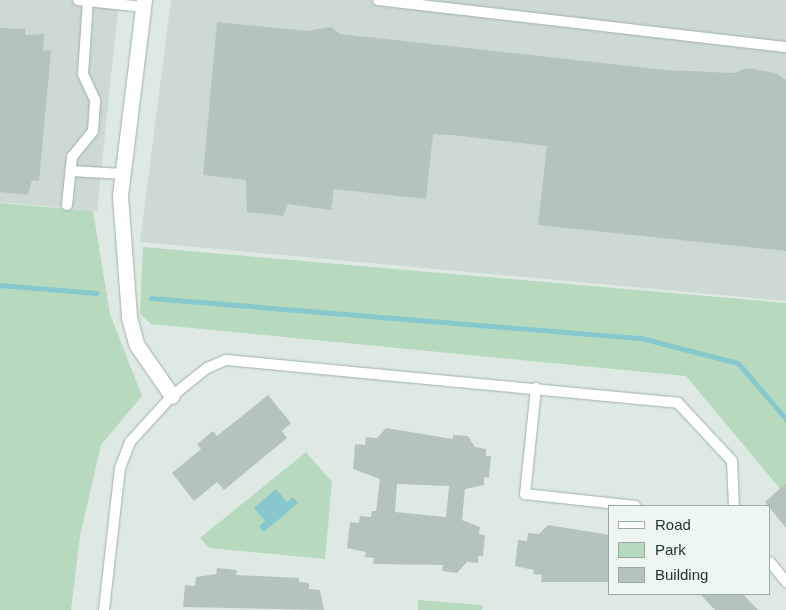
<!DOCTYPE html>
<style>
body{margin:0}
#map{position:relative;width:786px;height:610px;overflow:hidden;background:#dee9e4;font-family:Arial,sans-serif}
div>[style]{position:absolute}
.built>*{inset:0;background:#cdd9d3}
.green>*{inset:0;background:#b7dabf}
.water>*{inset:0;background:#87c7ce}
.stream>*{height:5px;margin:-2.5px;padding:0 2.5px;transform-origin:2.5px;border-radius:2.5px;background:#87c7ce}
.building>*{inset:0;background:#b4c4bd}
.roads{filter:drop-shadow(0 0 1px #a1b0ab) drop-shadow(0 0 1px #a1b0ab)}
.lane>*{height:10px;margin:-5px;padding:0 5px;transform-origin:5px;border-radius:5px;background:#fff}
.street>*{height:15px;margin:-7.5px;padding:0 7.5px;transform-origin:7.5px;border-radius:7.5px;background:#fff}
span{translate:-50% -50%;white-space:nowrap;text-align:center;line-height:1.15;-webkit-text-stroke:4px #eef6f2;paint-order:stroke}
.legend{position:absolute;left:608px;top:505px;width:162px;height:90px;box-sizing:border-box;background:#eef6f2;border:1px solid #9caaa5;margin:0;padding:6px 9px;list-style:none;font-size:15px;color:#203831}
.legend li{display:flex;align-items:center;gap:10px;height:25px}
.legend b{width:25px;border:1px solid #9caaa5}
</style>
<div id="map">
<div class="built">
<i style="clip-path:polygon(0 0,119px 0,97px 211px,0 202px)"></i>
<i style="clip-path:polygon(171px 0,786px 0,786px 301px,140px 242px)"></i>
</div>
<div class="green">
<i style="clip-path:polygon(0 203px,93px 211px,110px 314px,142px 396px,101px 445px,80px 536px,71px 610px,0 610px)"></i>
<i style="clip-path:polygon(143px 247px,786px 303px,786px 496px,686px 376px,151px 324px,140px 314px)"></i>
<i style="clip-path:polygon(306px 452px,332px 482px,325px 559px,209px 548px,200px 538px)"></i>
<i style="clip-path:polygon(418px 600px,483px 605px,482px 610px,418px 610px)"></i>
</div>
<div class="water">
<i style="clip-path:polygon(276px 489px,287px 502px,293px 497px,298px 503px,264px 532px,259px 526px,265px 521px,254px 508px)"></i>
</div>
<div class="stream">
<i style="left:0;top:285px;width:97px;rotate:4.7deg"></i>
<i style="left:151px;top:298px;width:492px;rotate:4.7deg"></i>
<i style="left:641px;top:338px;width:100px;rotate:14.5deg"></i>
<i style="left:738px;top:363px;width:74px;rotate:49.4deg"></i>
</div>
<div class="building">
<i style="clip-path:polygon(217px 22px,307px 31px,331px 27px,340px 34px,665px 70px,734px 73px,747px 68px,776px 73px,786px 80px,786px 251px,538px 225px,547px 146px,453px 135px,433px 134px,426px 199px,334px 189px,331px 210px,288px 204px,283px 216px,247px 212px,246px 180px,203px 175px)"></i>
<i style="clip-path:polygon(0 28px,25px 29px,25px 35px,44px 34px,43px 51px,51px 50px,39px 181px,32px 180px,28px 195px,0 192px)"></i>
<i style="clip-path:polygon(268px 395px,291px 423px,282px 431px,287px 438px,224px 490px,217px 482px,194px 501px,172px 473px,201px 449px,197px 444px,213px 431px,217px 436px)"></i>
<i style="clip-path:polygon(evenodd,386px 428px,453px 439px,453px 435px,468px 436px,475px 447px,486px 449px,486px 456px,491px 456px,489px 478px,484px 477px,484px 485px,465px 489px,462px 520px,480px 527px,479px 534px,485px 535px,483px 556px,478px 556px,478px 563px,467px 562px,457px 573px,442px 571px,443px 565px,373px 564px,374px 558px,365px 557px,366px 552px,347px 548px,350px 522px,359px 523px,360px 516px,371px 517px,372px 511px,376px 511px,380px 479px,353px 469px,355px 444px,365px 445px,366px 437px,377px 438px,386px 428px,397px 484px,449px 486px,446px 517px,395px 512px,397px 484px)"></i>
<i style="clip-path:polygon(786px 483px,786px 528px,765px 502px)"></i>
<i style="clip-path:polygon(548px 525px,610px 535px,610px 582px,541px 582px,542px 575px,533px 574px,534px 570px,515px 566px,518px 540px,527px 541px,528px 533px,539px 534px)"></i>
<i style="clip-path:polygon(217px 568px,237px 570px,236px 575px,299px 578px,299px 582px,309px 583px,309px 589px,320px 590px,324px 610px,183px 607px,185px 585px,195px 586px,196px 577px,216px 574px)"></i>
<i style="clip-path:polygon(700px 594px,743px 594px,758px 610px,715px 610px)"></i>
</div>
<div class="roads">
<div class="lane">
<i style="left:78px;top:0;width:65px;rotate:6.1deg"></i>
<i style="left:378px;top:0;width:411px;rotate:6.6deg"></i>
<i style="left:71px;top:171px;width:52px;rotate:3.3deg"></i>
<i style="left:67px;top:205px;width:48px;rotate:-84.1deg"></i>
<i style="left:72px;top:157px;width:33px;rotate:-51deg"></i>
<i style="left:93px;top:131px;width:31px;rotate:-86deg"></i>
<i style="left:95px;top:100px;width:29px;rotate:-115deg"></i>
<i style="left:83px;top:74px;width:74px;rotate:-86.1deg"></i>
<i style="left:536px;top:388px;width:107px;rotate:95.9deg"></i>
<i style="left:525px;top:494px;width:111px;rotate:6.2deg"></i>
<i style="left:770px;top:562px;width:26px;rotate:51deg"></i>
<i style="left:104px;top:610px;width:143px;rotate:-83.6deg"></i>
<i style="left:120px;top:468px;width:28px;rotate:-69deg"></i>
<i style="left:130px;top:442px;width:62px;rotate:-47.6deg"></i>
<i style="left:172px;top:396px;width:45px;rotate:-38.7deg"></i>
<i style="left:207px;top:368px;width:21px;rotate:-23deg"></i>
<i style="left:226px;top:360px;width:454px;rotate:5.4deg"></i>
<i style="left:678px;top:403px;width:79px;rotate:47deg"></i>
<i style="left:732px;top:461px;width:45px;rotate:87.5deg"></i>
</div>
<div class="street">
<i style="left:144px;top:0;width:197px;rotate:97deg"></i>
<i style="left:120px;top:196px;width:121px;rotate:85.7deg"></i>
<i style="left:129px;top:317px;width:28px;rotate:75deg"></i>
<i style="left:136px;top:344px;width:63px;rotate:55.3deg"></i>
</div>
</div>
<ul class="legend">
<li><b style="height:6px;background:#fff"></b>Road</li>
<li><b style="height:14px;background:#b7dabf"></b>Park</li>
<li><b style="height:14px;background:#b4c4bd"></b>Building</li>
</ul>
</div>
